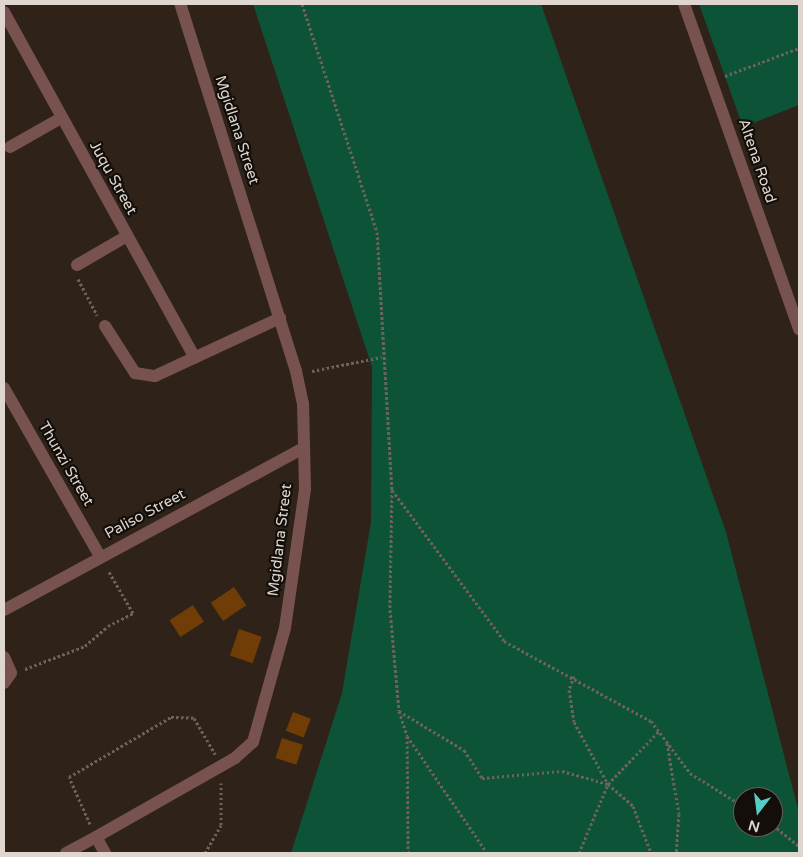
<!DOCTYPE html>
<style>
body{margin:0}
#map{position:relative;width:803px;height:857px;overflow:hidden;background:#2f2319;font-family:"Varela Round",sans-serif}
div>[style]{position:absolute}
.green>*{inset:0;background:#0d5338}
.building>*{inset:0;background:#6f3d05;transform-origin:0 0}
.path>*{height:3px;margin-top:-1.5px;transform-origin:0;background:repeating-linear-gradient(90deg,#6e635a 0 2.5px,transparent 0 5px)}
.minor>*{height:12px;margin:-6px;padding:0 6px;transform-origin:6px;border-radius:6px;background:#78524f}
span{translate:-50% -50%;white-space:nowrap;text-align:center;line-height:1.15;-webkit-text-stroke:4.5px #130e09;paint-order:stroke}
.street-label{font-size:15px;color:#dfd6d0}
.frame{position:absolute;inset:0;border:5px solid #dfd6d0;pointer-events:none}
.north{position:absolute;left:733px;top:787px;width:50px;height:50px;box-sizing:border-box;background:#130e09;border:1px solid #655e59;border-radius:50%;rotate:195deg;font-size:14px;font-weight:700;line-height:20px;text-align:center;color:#dfd6d0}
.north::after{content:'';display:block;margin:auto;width:18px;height:22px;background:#54cdc7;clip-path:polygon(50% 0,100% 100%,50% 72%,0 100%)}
</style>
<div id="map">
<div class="green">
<i style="clip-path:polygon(evenodd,253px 4px,541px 4px,726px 532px,799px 813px,799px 853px,291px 853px,342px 693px,371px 522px,372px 367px,253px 4px,743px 797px,773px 797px,773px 827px,743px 827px,743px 797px)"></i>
<i style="clip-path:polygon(699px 4px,799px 4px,799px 105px,743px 127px)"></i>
</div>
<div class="building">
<i style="left:234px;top:587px;width:22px;height:28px;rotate:56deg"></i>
<i style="left:193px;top:605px;width:20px;height:28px;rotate:57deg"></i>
<i style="left:239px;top:629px;width:24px;height:28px;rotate:19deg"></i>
<i style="left:293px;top:712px;width:19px;height:20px;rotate:21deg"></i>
<i style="left:282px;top:738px;width:22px;height:21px;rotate:18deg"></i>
</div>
<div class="path">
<i style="left:302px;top:4px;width:240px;rotate:71.8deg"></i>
<i style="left:377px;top:232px;width:258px;rotate:86.7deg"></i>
<i style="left:392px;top:490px;width:120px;rotate:91deg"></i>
<i style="left:390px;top:610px;width:101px;rotate:84.9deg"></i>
<i style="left:399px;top:711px;width:26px;rotate:72deg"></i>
<i style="left:407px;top:736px;width:117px;rotate:89.5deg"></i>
<i style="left:725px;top:76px;width:79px;rotate:-20.7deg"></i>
<i style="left:78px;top:279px;width:41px;rotate:62.2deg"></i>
<i style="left:312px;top:371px;width:71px;rotate:-11.3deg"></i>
<i style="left:392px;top:490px;width:188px;rotate:53.4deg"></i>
<i style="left:504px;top:641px;width:167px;rotate:28.6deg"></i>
<i style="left:651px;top:721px;width:65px;rotate:53.1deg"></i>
<i style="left:690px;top:773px;width:62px;rotate:31.9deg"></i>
<i style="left:25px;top:669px;width:64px;rotate:-21deg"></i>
<i style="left:85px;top:646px;width:30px;rotate:-41deg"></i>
<i style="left:108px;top:626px;width:28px;rotate:-27deg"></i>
<i style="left:133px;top:613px;width:50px;rotate:-120.2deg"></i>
<i style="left:574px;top:676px;width:15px;rotate:110deg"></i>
<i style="left:569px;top:690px;width:32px;rotate:81deg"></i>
<i style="left:574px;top:722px;width:71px;rotate:61.3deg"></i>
<i style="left:608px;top:784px;width:74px;rotate:-46.1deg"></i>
<i style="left:399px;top:711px;width:76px;rotate:31deg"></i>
<i style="left:464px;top:750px;width:33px;rotate:57deg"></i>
<i style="left:482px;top:778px;width:80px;rotate:-5deg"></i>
<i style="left:562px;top:771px;width:48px;rotate:15.8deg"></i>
<i style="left:608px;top:784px;width:33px;rotate:41deg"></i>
<i style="left:633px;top:806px;width:50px;rotate:69deg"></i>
<i style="left:407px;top:736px;width:142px;rotate:55.6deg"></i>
<i style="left:667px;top:743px;width:72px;rotate:80.4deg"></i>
<i style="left:679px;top:814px;width:39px;rotate:94deg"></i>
<i style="left:90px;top:824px;width:51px;rotate:-114.1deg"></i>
<i style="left:69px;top:777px;width:118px;rotate:-30.5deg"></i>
<i style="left:171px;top:717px;width:23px;rotate:2deg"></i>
<i style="left:194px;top:718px;width:42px;rotate:59.7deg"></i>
<i style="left:773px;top:825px;width:33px;rotate:39deg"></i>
<i style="left:205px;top:853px;width:32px;rotate:-60deg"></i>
<i style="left:221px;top:825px;width:42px;rotate:-90deg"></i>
<i style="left:579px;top:853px;width:75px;rotate:-67.2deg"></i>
</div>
<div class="minor">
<i style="left:684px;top:4px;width:345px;rotate:70.5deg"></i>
<i style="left:4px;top:12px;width:395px;rotate:61.1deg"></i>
<i style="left:10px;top:147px;width:59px;rotate:-29.6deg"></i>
<i style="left:77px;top:265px;width:58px;rotate:-30.1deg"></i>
<i style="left:105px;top:326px;width:56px;rotate:57.4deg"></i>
<i style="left:135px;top:373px;width:20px;rotate:9deg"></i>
<i style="left:155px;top:376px;width:138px;rotate:-24.9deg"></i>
<i style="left:4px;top:388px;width:193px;rotate:60.3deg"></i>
<i style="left:4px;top:610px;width:341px;rotate:-28.4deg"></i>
<i style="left:4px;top:657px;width:17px;rotate:66deg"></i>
<i style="left:11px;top:673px;width:12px;rotate:125deg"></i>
<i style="left:66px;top:853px;width:34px;rotate:-28deg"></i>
<i style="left:105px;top:853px;width:18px;rotate:-119deg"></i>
<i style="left:96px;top:837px;width:160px;rotate:-29.6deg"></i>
<i style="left:235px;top:758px;width:24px;rotate:-42deg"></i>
<i style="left:253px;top:742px;width:118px;rotate:-74.3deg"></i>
<i style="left:285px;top:628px;width:140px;rotate:-81.8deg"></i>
<i style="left:305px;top:489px;width:85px;rotate:-91.3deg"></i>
<i style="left:303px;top:404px;width:34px;rotate:-102deg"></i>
<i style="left:296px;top:371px;width:385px;rotate:-107.5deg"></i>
</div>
<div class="street-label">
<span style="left:237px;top:130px;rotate:72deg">Mgidlana Street</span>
<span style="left:757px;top:161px;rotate:71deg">Altena Road</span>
<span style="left:113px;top:178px;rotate:61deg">Juqu Street</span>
<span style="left:66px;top:464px;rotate:60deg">Thunzi Street</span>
<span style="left:145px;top:514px;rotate:-28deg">Paliso Street</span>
<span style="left:280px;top:540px;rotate:-83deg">Mgidlana Street</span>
</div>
<div class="frame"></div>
<div class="north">N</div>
</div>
